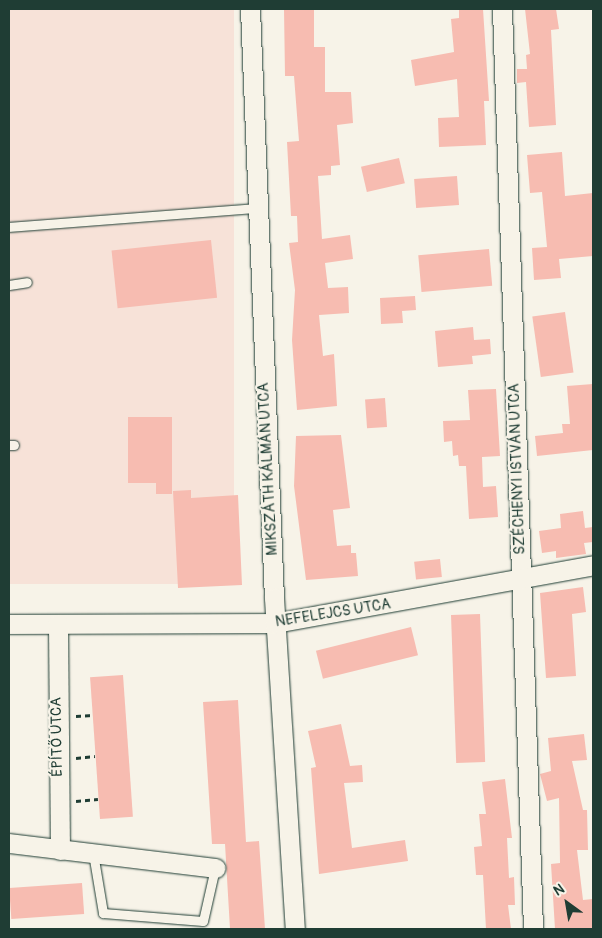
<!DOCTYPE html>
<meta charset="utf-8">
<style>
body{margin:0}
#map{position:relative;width:602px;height:938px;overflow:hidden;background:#f7f3e8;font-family:Pangolin,sans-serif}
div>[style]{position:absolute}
.built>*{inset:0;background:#f7e2d8;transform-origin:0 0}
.building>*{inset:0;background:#f7bcb1;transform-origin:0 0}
.path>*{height:3px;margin-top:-1.5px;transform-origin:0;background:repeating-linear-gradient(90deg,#1f3d34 0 5px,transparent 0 9px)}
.roads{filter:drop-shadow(0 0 1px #1f3d34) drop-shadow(0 0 1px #1f3d34)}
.lane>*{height:9px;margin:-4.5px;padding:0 4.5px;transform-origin:4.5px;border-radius:4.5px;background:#f7f3e8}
.street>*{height:19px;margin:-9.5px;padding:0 9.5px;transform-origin:9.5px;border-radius:9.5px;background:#f7f3e8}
span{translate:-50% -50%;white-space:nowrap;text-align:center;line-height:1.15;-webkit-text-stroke:4.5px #f7f3e8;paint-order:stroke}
.street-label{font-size:15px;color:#1f3d34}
.frame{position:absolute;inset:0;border:10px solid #1f3d34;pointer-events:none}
.north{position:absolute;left:542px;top:878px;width:50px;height:50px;-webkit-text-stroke:4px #f7f3e8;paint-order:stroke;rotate:328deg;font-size:14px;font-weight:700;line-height:20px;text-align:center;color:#1f3d34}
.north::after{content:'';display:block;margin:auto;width:18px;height:22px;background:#1f3d34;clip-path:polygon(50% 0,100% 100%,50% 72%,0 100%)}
</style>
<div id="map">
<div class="built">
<i style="left:9px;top:9px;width:225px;height:575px"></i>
</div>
<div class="building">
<i style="clip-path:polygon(284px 9px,314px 9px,314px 47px,325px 47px,325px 92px,351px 92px,353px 123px,337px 125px,340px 165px,331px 166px,331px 175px,318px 176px,322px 239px,350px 235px,353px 259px,325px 263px,328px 288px,348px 287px,349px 313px,319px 315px,323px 356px,334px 354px,337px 406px,297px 410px,292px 340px,295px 290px,289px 243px,298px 242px,297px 216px,291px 216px,287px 142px,299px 141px,294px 76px,285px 76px)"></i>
<i style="clip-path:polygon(459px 9px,483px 9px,489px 101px,484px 101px,486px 145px,439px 147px,438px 118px,459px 117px,457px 79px,415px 86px,411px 60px,454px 52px,451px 19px,459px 18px)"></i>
<i style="clip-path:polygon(525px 9px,556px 9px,559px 29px,551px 30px,556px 125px,529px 127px,526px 82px,517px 83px,517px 69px,527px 69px,526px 55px,530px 54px)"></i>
<i style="clip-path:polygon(562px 152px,565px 196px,593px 193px,593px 256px,559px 259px,561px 278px,534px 280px,532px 248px,547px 247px,542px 192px,530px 193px,527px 155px)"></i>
<i style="left:399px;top:158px;width:26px;height:39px;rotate:77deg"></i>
<i style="left:457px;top:176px;width:29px;height:43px;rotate:86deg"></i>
<i style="left:211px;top:240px;width:58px;height:100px;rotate:84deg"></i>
<i style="left:489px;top:249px;width:37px;height:71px;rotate:85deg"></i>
<i style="clip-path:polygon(415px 296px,416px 310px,402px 311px,403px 323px,381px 324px,380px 298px)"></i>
<i style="left:565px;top:312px;width:61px;height:33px;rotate:82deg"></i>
<i style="clip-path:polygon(473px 327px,474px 340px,490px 339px,491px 354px,472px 356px,473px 364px,438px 367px,435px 331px)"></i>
<i style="clip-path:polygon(593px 384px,593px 450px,537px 456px,535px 436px,563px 433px,562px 424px,570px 424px,567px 386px)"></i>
<i style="clip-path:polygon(496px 389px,500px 456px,482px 457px,483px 487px,496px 486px,498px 517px,469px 519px,466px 466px,459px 466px,458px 455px,453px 456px,452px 441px,444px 442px,443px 421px,470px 420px,468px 390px)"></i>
<i style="left:385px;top:398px;width:29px;height:20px;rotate:86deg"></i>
<i style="clip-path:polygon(128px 417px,172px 417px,172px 494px,156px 494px,156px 483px,128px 483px)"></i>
<i style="clip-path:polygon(341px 435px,350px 508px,333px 510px,337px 546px,351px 545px,351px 553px,356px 553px,358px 576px,306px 580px,294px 486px,296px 436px)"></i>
<i style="clip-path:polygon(191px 490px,191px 498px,238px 495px,242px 585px,178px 588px,173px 491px)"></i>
<i style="clip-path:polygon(583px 511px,585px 528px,593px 527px,593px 542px,584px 543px,586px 554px,556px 558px,556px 551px,542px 553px,539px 531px,561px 528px,560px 514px)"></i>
<i style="left:440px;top:559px;width:18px;height:26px;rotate:84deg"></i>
<i style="clip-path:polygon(583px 587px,586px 612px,572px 614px,576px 676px,546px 678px,540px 593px)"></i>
<i style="left:480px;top:614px;width:148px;height:29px;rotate:88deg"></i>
<i style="left:411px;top:627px;width:29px;height:98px;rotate:76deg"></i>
<i style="left:123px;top:675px;width:142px;height:33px;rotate:86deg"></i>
<i style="clip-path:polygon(238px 700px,246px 842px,259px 841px,265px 929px,230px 929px,225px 844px,212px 844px,203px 702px)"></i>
<i style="clip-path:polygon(341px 724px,350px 766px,362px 765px,363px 782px,344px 783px,352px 848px,405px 840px,408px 861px,319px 874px,311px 768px,316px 767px,308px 731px)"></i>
<i style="clip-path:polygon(584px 734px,587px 760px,572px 761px,583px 810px,587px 810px,588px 850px,577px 850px,583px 900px,593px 899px,593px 929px,555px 929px,551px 864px,560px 863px,559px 798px,547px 801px,540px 774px,551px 771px,548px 738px)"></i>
<i style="clip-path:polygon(505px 779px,512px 838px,507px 838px,509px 878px,514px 877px,515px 905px,508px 905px,511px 929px,486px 929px,483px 875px,476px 875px,474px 847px,482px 846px,479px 814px,486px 814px,482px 782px)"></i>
<i style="left:82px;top:883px;width:31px;height:73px;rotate:86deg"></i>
</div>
<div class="path">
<i style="left:76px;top:716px;width:17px;rotate:-3deg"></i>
<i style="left:76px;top:758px;width:19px;rotate:-6deg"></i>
<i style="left:76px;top:801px;width:22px;rotate:-5deg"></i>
</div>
<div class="roads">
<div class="lane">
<i style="left:9px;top:227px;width:248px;rotate:-4.4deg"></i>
<i style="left:9px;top:285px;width:18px;rotate:-9deg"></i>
<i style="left:9px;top:445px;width:5px"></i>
<i style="left:93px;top:853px;width:61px;rotate:80.5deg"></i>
<i style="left:103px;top:913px;width:100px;rotate:4.6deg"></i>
<i style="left:203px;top:921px;width:54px;rotate:-77.2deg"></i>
</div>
<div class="street">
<i style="left:250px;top:9px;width:589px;rotate:87.67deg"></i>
<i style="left:274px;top:598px;width:332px;rotate:86.4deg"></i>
<i style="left:502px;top:9px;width:921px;rotate:88.07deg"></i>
<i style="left:9px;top:624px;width:266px;rotate:-0.2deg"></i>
<i style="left:275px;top:623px;width:323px;rotate:-10.3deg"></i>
<i style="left:58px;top:624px;width:226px;rotate:89.5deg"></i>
<i style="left:9px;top:843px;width:208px;rotate:6.9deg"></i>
</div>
</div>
<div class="street-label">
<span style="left:268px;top:469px;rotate:-93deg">MIKSZÁTH KÁLMÁN UTCA</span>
<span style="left:517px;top:469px;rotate:-92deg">SZÉCHENYI ISTVÁN UTCA</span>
<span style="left:333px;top:613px;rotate:-9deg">NEFELEJCS UTCA</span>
<span style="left:57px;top:737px;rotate:-91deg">ÉPÍTŐ UTCA</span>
</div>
<div class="frame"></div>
<div class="north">N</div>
</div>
